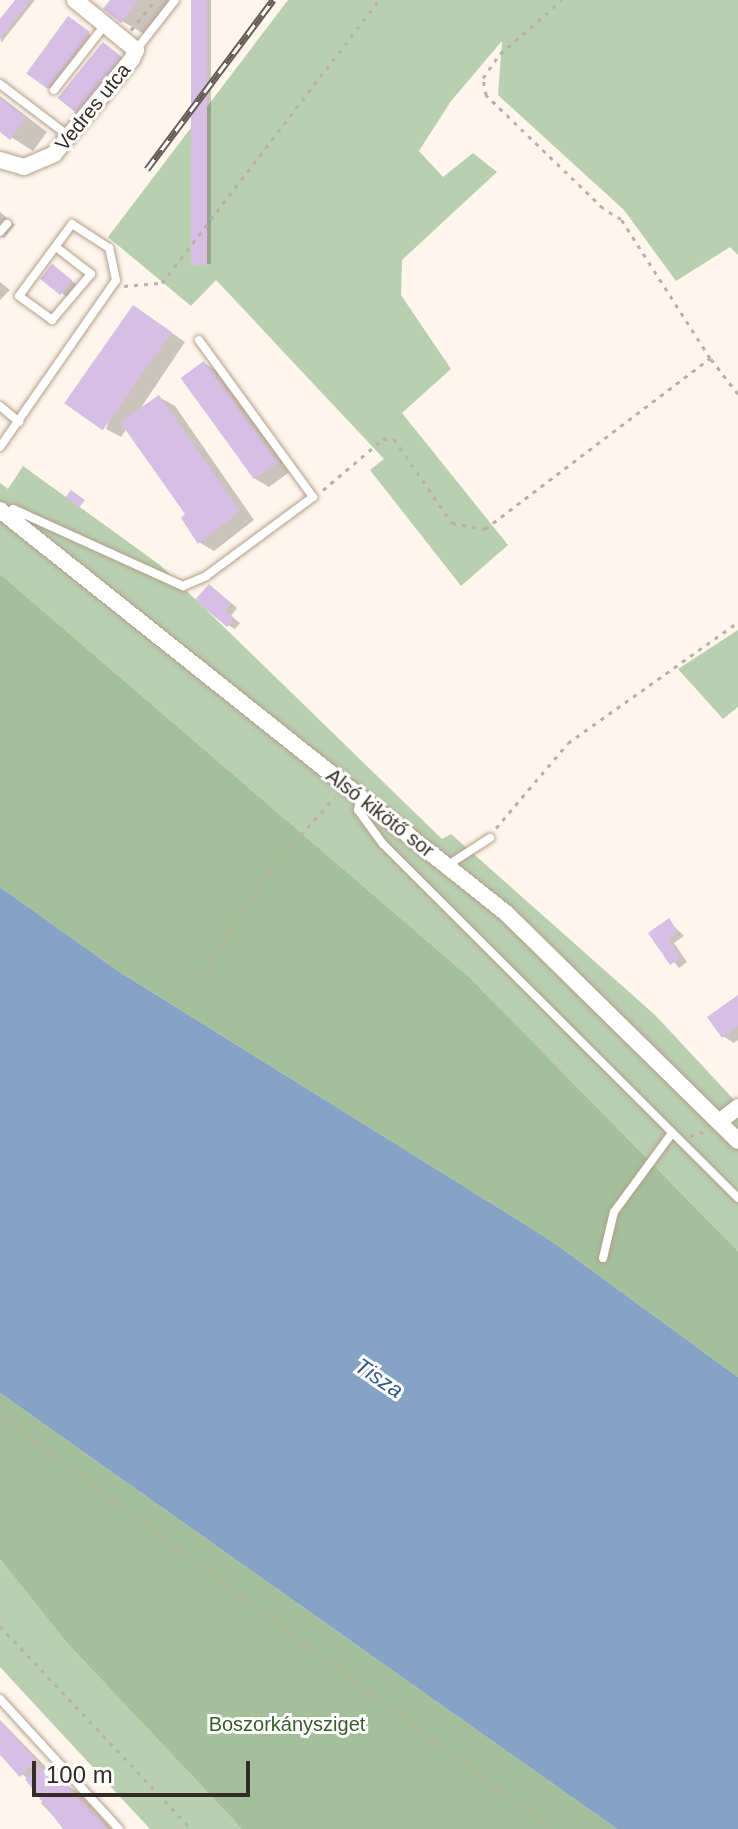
<!DOCTYPE html>
<meta charset="utf-8">
<style>
body{margin:0}
#map{position:relative;width:738px;height:1829px;overflow:hidden;background:#fef5ec;font-family:Arial,sans-serif}
div>[style]{position:absolute}
.green>*{inset:0;background:#b8cfb0}
.forest>*{inset:0;background:#a4c09b}
.water>*{inset:0;background:#86a2c4}
.shadow>*{inset:0;background:#0003;transform-origin:0 0}
.building>*{inset:0;background:#d6bee4;transform-origin:0 0}
.path>*{height:3px;margin-top:-1.5px;transform-origin:0;background:repeating-linear-gradient(90deg,#b9b0a8 0 4px,transparent 0 10px)}
.roads{filter:drop-shadow(0 0 2px #b39f8a) drop-shadow(0 0 2px #b39f8a)}
.lane>*{height:8px;margin:-4px;padding:0 4px;transform-origin:4px;border-radius:4px;background:#fff}
.street>*{height:16px;margin:-8px;padding:0 8px;transform-origin:8px;border-radius:8px;background:#fff}
.rail>*{height:7px;margin-top:-3.5px;transform-origin:0;background:repeating-linear-gradient(90deg,#fff 0 12px,#655d55 0 24px);box-sizing:border-box;border-block:2px solid #655d55}
span{translate:-50% -50%;white-space:nowrap;text-align:center;line-height:1.15;-webkit-text-stroke:6px #fff;paint-order:stroke}
.street-label{font-size:20px;color:#342c24}
.park-label{font-size:20px;color:#385d2a}
.water-label{font-size:22px;color:#335988;font-style:italic}
.scale{position:absolute;left:32px;top:1761px;width:218px;height:36px;box-sizing:border-box;border:4px solid #342c24;border-top:0;padding-left:10px;font-size:24px;line-height:28px;white-space:nowrap;color:#342c24;-webkit-text-stroke:6px #fff;paint-order:stroke}
</style>
<div id="map">
<div class="green">
<i style="clip-path:polygon(288px 0,738px 0,738px 255px,730px 247px,676px 281px,624px 210px,498px 95px,502px 41px,451px 101px,419px 151px,443px 177px,473px 153px,497px 172px,402px 260px,401px 295px,451px 369px,402px 413px,508px 545px,461px 586px,370px 470px,384px 459px,216px 280px,191px 306px,108px 237px)"></i>
<i style="clip-path:polygon(23px 466px,160px 565px,442px 839px,451px 834px,655px 1015px,738px 1104px,738px 1251px,469px 977px,0 574px,0 483px,8px 489px)"></i>
<i style="clip-path:polygon(738px 630px,738px 707px,723px 719px,678px 669px)"></i>
<i style="clip-path:polygon(0 1559px,67px 1643px,242px 1829px,150px 1829px,0 1667px)"></i>
</div>
<div class="forest">
<i style="clip-path:polygon(0 574px,469px 977px,738px 1251px,738px 1377px,550px 1240px,118px 971px,0 887px)"></i>
<i style="clip-path:polygon(0 1393px,617px 1829px,242px 1829px,67px 1643px,0 1559px)"></i>
</div>
<div class="water">
<i style="clip-path:polygon(0 887px,118px 971px,550px 1240px,738px 1377px,738px 1829px,617px 1829px,0 1393px)"></i>
</div>
<div class="shadow">
<i style="clip-path:polygon(18px 0,35px 0,1px 43px,0 23px)"></i>
<i style="clip-path:polygon(112px 0,171px 0,144px 34px,122px 21px)"></i>
<i style="left:193px;top:0;width:18px;height:264px"></i>
<i style="left:69px;top:19px;width:27px;height:67px;rotate:36deg"></i>
<i style="clip-path:polygon(0 96px,47px 132px,33px 151px,0 130px)"></i>
<i style="clip-path:polygon(0 212px,15px 225px,4px 238px,0 236px)"></i>
<i style="clip-path:polygon(59px 270px,77px 285px,67px 297px,43px 278px)"></i>
<i style="clip-path:polygon(0 282px,10px 290px,0 300px)"></i>
<i style="clip-path:polygon(149px 317px,185px 342px,138px 412px,159px 397px,175px 406px,254px 520px,214px 551px,199px 542px,187px 514px,127px 428px,121px 437px,106px 429px)"></i>
<i style="clip-path:polygon(204px 363px,219px 372px,291px 471px,269px 487px,254px 478px,183px 378px)"></i>
<i style="clip-path:polygon(216px 590px,237px 608px,231px 616px,240px 623px,235px 629px,228px 625px)"></i>
<i style="clip-path:polygon(669px 921px,684px 936px,674px 943px,687px 962px,679px 968px,651px 933px)"></i>
<i style="clip-path:polygon(738px 997px,738px 1040px,734px 1043px,723px 1036px)"></i>
<i style="clip-path:polygon(0 1720px,47px 1768px,43px 1772px,59px 1787px,63px 1783px,78px 1792px,112px 1829px,65px 1829px,41px 1803px,47px 1798px,0 1752px)"></i>
</div>
<div class="building">
<i style="clip-path:polygon(15px 0,31px 0,0 39px,0 19px)"></i>
<i style="clip-path:polygon(110px 0,139px 0,121px 23px,103px 9px)"></i>
<i style="left:191px;top:0;width:16px;height:265px"></i>
<i style="left:68px;top:16px;width:27px;height:71px;rotate:36deg"></i>
<i style="left:103px;top:42px;width:26px;height:72px;rotate:39deg"></i>
<i style="clip-path:polygon(0 98px,26px 118px,10px 140px,0 132px)"></i>
<i style="left:52px;top:264px;width:26px;height:19px;rotate:39deg"></i>
<i style="left:133px;top:305px;width:47px;height:120px;rotate:35deg"></i>
<i style="left:204px;top:361px;width:125px;height:29px;rotate:54deg"></i>
<i style="clip-path:polygon(159px 395px,240px 511px,198px 544px,181px 518px,185px 514px,120px 422px)"></i>
<i style="left:71px;top:490px;width:17px;height:9px;rotate:36deg"></i>
<i style="clip-path:polygon(209px 584px,231px 603px,225px 610px,234px 618px,227px 627px,195px 600px)"></i>
<i style="clip-path:polygon(669px 918px,678px 932px,668px 939px,681px 958px,670px 965px,648px 933px)"></i>
<i style="clip-path:polygon(738px 995px,738px 1026px,722px 1038px,707px 1017px)"></i>
<i style="clip-path:polygon(0 1721px,37px 1761px,20px 1777px,0 1755px)"></i>
<i style="clip-path:polygon(39px 1767px,57px 1786px,63px 1781px,107px 1829px,63px 1829px,25px 1779px)"></i>
</div>
<div class="path">
<i style="left:131px;top:30px;width:38px;rotate:-51deg"></i>
<i style="left:124px;top:286px;width:38px;rotate:-5deg"></i>
<i style="left:162px;top:283px;width:357px;rotate:-52.5deg"></i>
<i style="left:711px;top:359px;width:44px;rotate:52.4deg"></i>
<i style="left:323px;top:490px;width:79px;rotate:-40.4deg"></i>
<i style="left:383px;top:439px;width:11px"></i>
<i style="left:394px;top:439px;width:102px;rotate:55.4deg"></i>
<i style="left:452px;top:523px;width:34px;rotate:10deg"></i>
<i style="left:485px;top:529px;width:283px;rotate:-37.2deg"></i>
<i style="left:710px;top:358px;width:165px;rotate:-122.6deg"></i>
<i style="left:621px;top:219px;width:21px;rotate:-149deg"></i>
<i style="left:603px;top:208px;width:163px;rotate:-136deg"></i>
<i style="left:486px;top:95px;width:17px;rotate:-100deg"></i>
<i style="left:483px;top:78px;width:29px;rotate:-55deg"></i>
<i style="left:500px;top:54px;width:82px;rotate:-41.1deg"></i>
<i style="left:496px;top:828px;width:111px;rotate:-49.7deg"></i>
<i style="left:568px;top:743px;width:209px;rotate:-35.4deg"></i>
<i style="left:203px;top:975px;width:121px;rotate:-58.1deg"></i>
<i style="left:267px;top:872px;width:101px;rotate:-47.8deg"></i>
<i style="left:690px;top:1136px;width:16px;rotate:-18deg"></i>
<i style="left:0;top:1415px;width:689px;rotate:36.92deg"></i>
<i style="left:0;top:1626px;width:279px;rotate:46.7deg"></i>
</div>
<div class="roads">
<div class="lane">
<i style="left:136px;top:50px;width:63px;rotate:-52deg"></i>
<i style="left:0;top:84px;width:88px;rotate:37.1deg"></i>
<i style="left:54px;top:90px;width:83px;rotate:-51.9deg"></i>
<i style="left:0;top:232px;width:11px;rotate:-49deg"></i>
<i style="left:0;top:406px;width:25px;rotate:40deg"></i>
<i style="left:0;top:447px;width:203px;rotate:-55.2deg"></i>
<i style="left:116px;top:280px;width:33px;rotate:-102deg"></i>
<i style="left:109px;top:248px;width:44px;rotate:-147deg"></i>
<i style="left:72px;top:224px;width:89px;rotate:126.4deg"></i>
<i style="left:19px;top:296px;width:41px;rotate:36deg"></i>
<i style="left:52px;top:320px;width:60px;rotate:-49.7deg"></i>
<i style="left:91px;top:274px;width:44px;rotate:-142.4deg"></i>
<i style="left:7px;top:516px;width:9px;rotate:-49deg"></i>
<i style="left:13px;top:509px;width:187px;rotate:24.4deg"></i>
<i style="left:183px;top:586px;width:25px;rotate:-23deg"></i>
<i style="left:206px;top:576px;width:133px;rotate:-36.4deg"></i>
<i style="left:313px;top:497px;width:194px;rotate:-126deg"></i>
<i style="left:360px;top:799px;width:11px;rotate:100deg"></i>
<i style="left:358px;top:810px;width:42px;rotate:53.7deg"></i>
<i style="left:383px;top:844px;width:501px;rotate:44.92deg"></i>
<i style="left:448px;top:865px;width:50px;rotate:-32.7deg"></i>
<i style="left:603px;top:1258px;width:47px;rotate:-76.6deg"></i>
<i style="left:614px;top:1212px;width:98px;rotate:-53.7deg"></i>
<i style="left:0;top:1699px;width:176px;rotate:47.5deg"></i>
</div>
<div class="street">
<i style="left:0;top:160px;width:25px;rotate:16deg"></i>
<i style="left:24px;top:167px;width:33px;rotate:-23deg"></i>
<i style="left:54px;top:154px;width:123px;rotate:-50.6deg"></i>
<i style="left:132px;top:59px;width:10px;rotate:-66deg"></i>
<i style="left:136px;top:50px;width:79px;rotate:-140.7deg"></i>
<i style="left:0;top:510px;width:647px;rotate:38.54deg"></i>
<i style="left:506px;top:913px;width:325px;rotate:44.5deg"></i>
<i style="left:719px;top:1122px;width:24px;rotate:-38deg"></i>
</div>
</div>
<div class="rail">
<i style="left:147px;top:169px;width:211px;rotate:-53.3deg"></i>
</div>
<div class="street-label">
<span style="left:93px;top:107px;rotate:-51deg">Vedres utca</span>
<span style="left:380px;top:813px;rotate:38deg">Alsó kikötő sor</span>
</div>
<div class="park-label">
<span style="left:287px;top:1724px">Boszorkánysziget</span>
</div>
<div class="water-label">
<span style="left:379px;top:1378px;rotate:34deg">Tisza</span>
</div>
<div class="scale">100 m</div>
</div>
